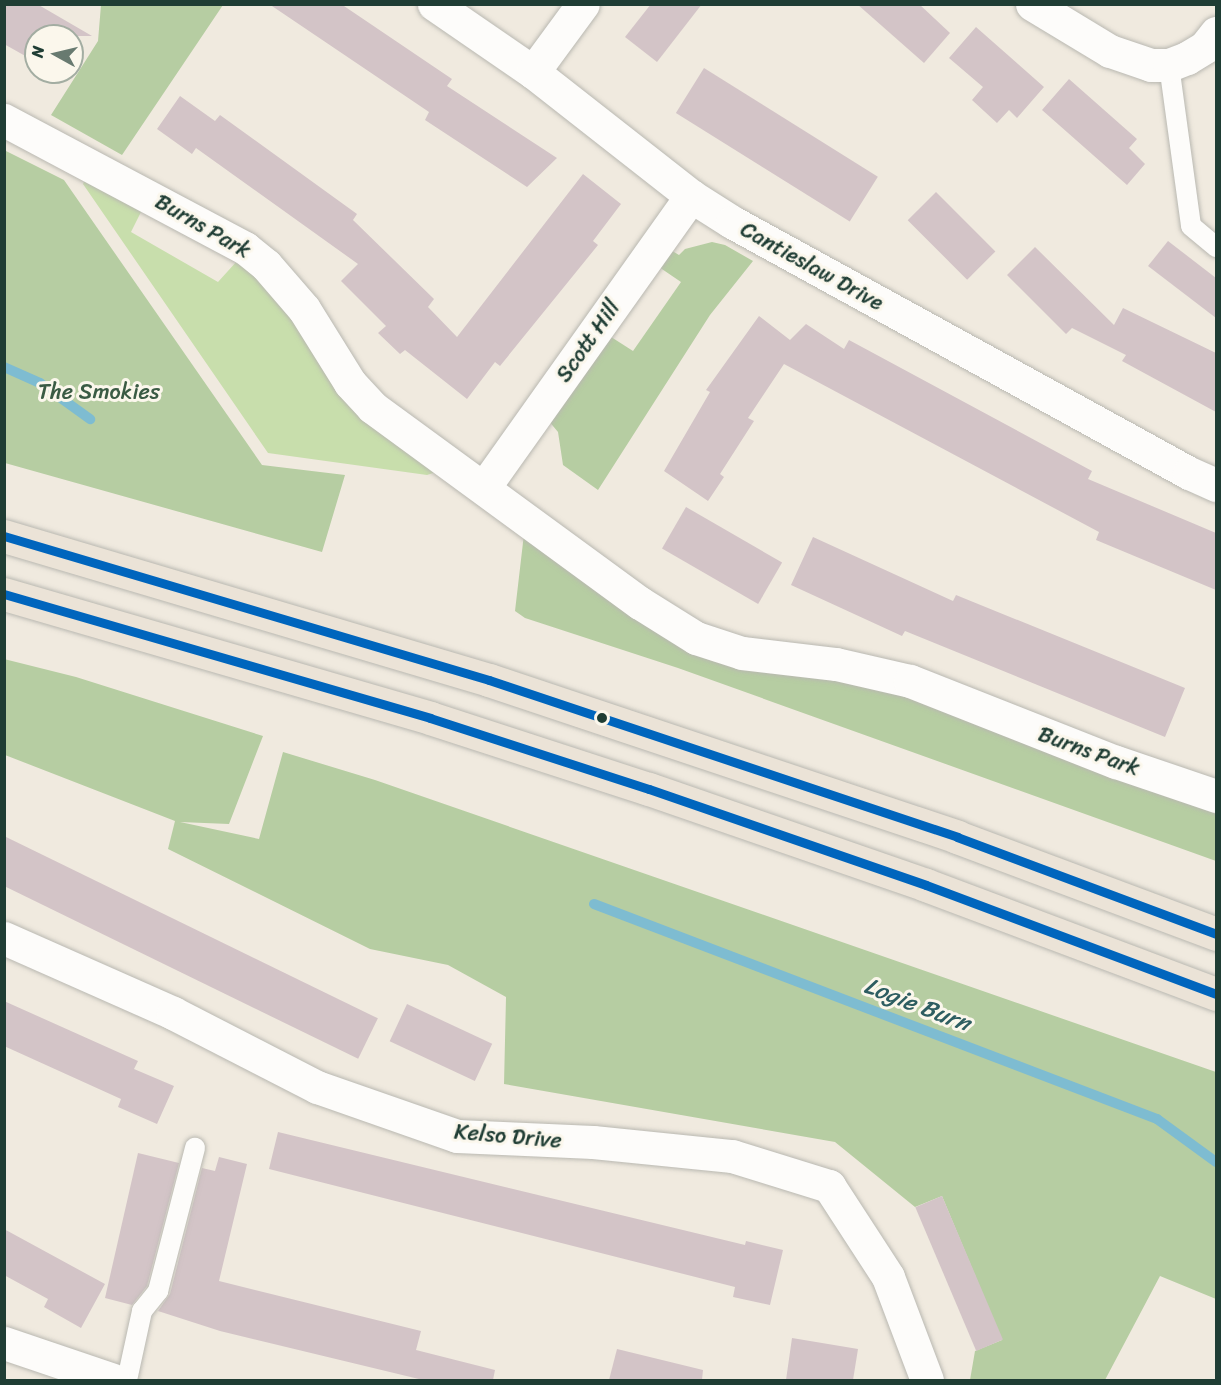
<!DOCTYPE html>
<style>
body{margin:0}
#map{position:relative;width:1221px;height:1385px;overflow:hidden;background:#f0eadf;font-family:Sriracha,sans-serif}
div>[style]{position:absolute}
.green>*{inset:0;background:#c8deac}
.forest>*{inset:0;background:#b6cda2}
.stream>*{height:10px;margin:-5px;padding:0 5px;transform-origin:5px;border-radius:5px;background:#7ebcd1}
.building>*{inset:0;background:#d3c4c7;transform-origin:0 0}
.roads{filter:drop-shadow(0 0 2px #b9b8b1) drop-shadow(0 0 2px #b9b8b1)}
.service>*{height:20px;margin:-10px;padding:0 10px;transform-origin:10px;border-radius:10px;background:#fdfcfa}
.minor>*{height:33px;margin:-16.5px;padding:0 16.5px;transform-origin:16.5px;border-radius:16.5px;background:#fdfcfa}
.trunk>*{height:33px;margin:-16.5px;padding:0 16.5px;transform-origin:16.5px;border-radius:16.5px;background:#ebe3d7}
.bus-1>*{height:9px;margin:-4.5px;padding:0 4.5px;transform-origin:4.5px;border-radius:4.5px;background:#0065bd}
.dots>*{width:16px;height:16px;translate:-50% -50%;box-sizing:border-box;border:3px solid #fbf7ec;border-radius:50%}
span{translate:-50% -50%;white-space:nowrap;text-align:center;line-height:1.15;-webkit-text-stroke:6px #fbf7ec;paint-order:stroke}
.street-label{font-size:22px;color:#1f3d34}
.park-label{font-size:22px;color:#3a5b44}
.water-label{font-size:24px;color:#2d5d61;font-style:italic}
.frame{position:absolute;inset:0;border:6px solid #1f3d34;pointer-events:none}
.north{position:absolute;left:24px;top:24px;width:60px;height:60px;box-sizing:border-box;background:#fbf7ec;border:2px solid #a3ada2;border-radius:50%;rotate:278deg;font-size:16px;font-weight:700;line-height:24px;text-align:center;color:#1f3d34}
.north::after{content:'';display:block;margin:auto;width:21px;height:27px;background:#687a70;clip-path:polygon(50% 0,100% 100%,50% 72%,0 100%)}
</style>
<div id="map">
<div class="green">
<i style="clip-path:polygon(86px 177px,143px 208px,131px 232px,218px 282px,237px 261px,257px 275px,436px 472px,427px 475px,268px 453px,83px 184px)"></i>
</div>
<div class="forest">
<i style="clip-path:polygon(101px 5px,223px 5px,122px 155px,51px 115px,98px 41px)"></i>
<i style="clip-path:polygon(4px 150px,64px 180px,262px 465px,345px 475px,322px 552px,5px 463px)"></i>
<i style="clip-path:polygon(712px 242px,725px 245px,753px 261px,710px 315px,598px 490px,563px 465px,558px 432px,548px 420px,608px 335px,633px 351px,681px 282px,656px 265px,669px 249px,679px 255px,685px 249px)"></i>
<i style="clip-path:polygon(524px 534px,690px 652px,715px 662px,836px 678px,907px 696px,1216px 810px,1216px 861px,678px 668px,525px 618px,515px 611px)"></i>
<i style="clip-path:polygon(4px 659px,76px 677px,263px 736px,229px 824px,180px 822px,259px 839px,283px 752px,375px 780px,1216px 1072px,1216px 1299px,1160px 1276px,1105px 1380px,970px 1380px,975px 1351px,1002px 1340px,942px 1196px,915px 1207px,835px 1142px,504px 1084px,506px 997px,448px 965px,370px 949px,168px 849px,175px 821px,5px 755px)"></i>
</div>
<div class="stream">
<i style="left:4px;top:367px;width:39px;rotate:24deg"></i>
<i style="left:40px;top:383px;width:62px;rotate:35.8deg"></i>
<i style="left:594px;top:904px;width:603px;rotate:20.9deg"></i>
<i style="left:1157px;top:1119px;width:73px;rotate:36.1deg"></i>
</div>
<div class="building">
<i style="clip-path:polygon(4px 4px,37px 4px,92px 36px,36px 36px,36px 62px,4px 44px)"></i>
<i style="clip-path:polygon(269px 4px,341px 4px,452px 79px,447px 86px,557px 158px,527px 187px,425px 120px,429px 112px)"></i>
<i style="clip-path:polygon(651px 4px,702px 4px,657px 62px,625px 37px)"></i>
<i style="clip-path:polygon(857px 4px,919px 4px,950px 33px,924px 63px)"></i>
<i style="clip-path:polygon(976px 27px,1044px 87px,1017px 118px,1009px 110px,997px 123px,972px 100px,983px 87px,949px 58px)"></i>
<i style="left:704px;top:68px;width:205px;height:53px;rotate:32deg"></i>
<i style="clip-path:polygon(1069px 79px,1137px 139px,1129px 148px,1145px 164px,1127px 185px,1042px 110px)"></i>
<i style="clip-path:polygon(180px 96px,215px 121px,220px 115px,357px 214px,353px 220px,434px 299px,428px 307px,457px 337px,583px 174px,621px 204px,593px 241px,598px 245px,500px 366px,495px 362px,467px 399px,405px 350px,400px 354px,378px 333px,386px 326px,341px 281px,358px 264px,196px 148px,192px 154px,157px 129px)"></i>
<i style="left:936px;top:192px;width:84px;height:40px;rotate:45deg"></i>
<i style="clip-path:polygon(1168px 241px,1216px 278px,1216px 318px,1148px 266px)"></i>
<i style="clip-path:polygon(1035px 247px,1114px 325px,1123px 308px,1216px 353px,1216px 412px,1122px 361px,1126px 355px,1072px 328px,1066px 334px,1007px 275px)"></i>
<i style="clip-path:polygon(759px 316px,790px 340px,806px 324px,844px 349px,849px 340px,1092px 471px,1088px 479px,1216px 533px,1216px 590px,1096px 540px,1099px 532px,784px 364px,748px 418px,754px 421px,720px 474px,724px 477px,708px 501px,664px 471px,710px 392px,706px 390px)"></i>
<i style="left:686px;top:507px;width:111px;height:48px;rotate:30deg"></i>
<i style="clip-path:polygon(813px 537px,953px 601px,956px 595px,1185px 688px,1165px 737px,905px 631px,902px 636px,791px 585px)"></i>
<i style="left:4px;top:836px;width:416px;height:45px;rotate:26deg"></i>
<i style="clip-path:polygon(4px 1001px,138px 1061px,134px 1069px,174px 1086px,157px 1124px,118px 1107px,121px 1099px,4px 1046px)"></i>
<i style="left:407px;top:1004px;width:94px;height:41px;rotate:25deg"></i>
<i style="clip-path:polygon(278px 1132px,745px 1245px,746px 1241px,783px 1250px,770px 1305px,733px 1297px,735px 1287px,269px 1169px)"></i>
<i style="clip-path:polygon(138px 1153px,179px 1163px,147px 1286px,132px 1305px,105px 1298px)"></i>
<i style="clip-path:polygon(219px 1157px,247px 1164px,219px 1281px,421px 1331px,416px 1350px,495px 1370px,493px 1380px,423px 1380px,220px 1331px,158px 1311px,170px 1294px,202px 1168px,215px 1171px)"></i>
<i style="left:942px;top:1196px;width:156px;height:29px;rotate:67deg"></i>
<i style="clip-path:polygon(4px 1229px,105px 1284px,81px 1328px,44px 1307px,48px 1299px,4px 1275px)"></i>
<i style="clip-path:polygon(792px 1338px,858px 1349px,853px 1380px,786px 1380px)"></i>
<i style="clip-path:polygon(617px 1349px,703px 1370px,702px 1380px,609px 1380px)"></i>
</div>
<div class="roads">
<div class="service">
<i style="left:1169px;top:65px;width:162px;rotate:82.2deg"></i>
<i style="left:1191px;top:226px;width:33px;rotate:40deg"></i>
<i style="left:127px;top:1380px;width:71px;rotate:-77.7deg"></i>
<i style="left:142px;top:1311px;width:26px;rotate:-51deg"></i>
<i style="left:158px;top:1291px;width:148px;rotate:-75.5deg"></i>
</div>
<div class="minor">
<i style="left:434px;top:4px;width:120px;rotate:34.5deg"></i>
<i style="left:533px;top:72px;width:201px;rotate:38.1deg"></i>
<i style="left:691px;top:196px;width:49px;rotate:32.4deg"></i>
<i style="left:732px;top:222px;width:521px;rotate:28.78deg"></i>
<i style="left:1189px;top:473px;width:30px;rotate:24deg"></i>
<i style="left:1032px;top:4px;width:91px;rotate:31.1deg"></i>
<i style="left:1110px;top:51px;width:43px;rotate:18.9deg"></i>
<i style="left:1151px;top:65px;width:18px"></i>
<i style="left:1169px;top:65px;width:19px;rotate:-21deg"></i>
<i style="left:1187px;top:58px;width:21px;rotate:-31deg"></i>
<i style="left:1205px;top:47px;width:18px;rotate:-52deg"></i>
<i style="left:533px;top:72px;width:84px;rotate:-53.7deg"></i>
<i style="left:4px;top:120px;width:273px;rotate:28deg"></i>
<i style="left:245px;top:248px;width:27px;rotate:39deg"></i>
<i style="left:266px;top:265px;width:58px;rotate:49.2deg"></i>
<i style="left:304px;top:309px;width:87px;rotate:58.1deg"></i>
<i style="left:350px;top:383px;width:33px;rotate:47deg"></i>
<i style="left:372px;top:407px;width:332px;rotate:36.2deg"></i>
<i style="left:640px;top:603px;width:66px;rotate:32deg"></i>
<i style="left:696px;top:638px;width:48px;rotate:18.1deg"></i>
<i style="left:742px;top:653px;width:95px;rotate:6.7deg"></i>
<i style="left:836px;top:664px;width:76px;rotate:12.9deg"></i>
<i style="left:910px;top:681px;width:221px;rotate:21.5deg"></i>
<i style="left:1116px;top:762px;width:106px;rotate:18.8deg"></i>
<i style="left:485px;top:486px;width:356px;rotate:-54.6deg"></i>
<i style="left:4px;top:938px;width:185px;rotate:23.9deg"></i>
<i style="left:173px;top:1013px;width:162px;rotate:27.2deg"></i>
<i style="left:317px;top:1087px;width:148px;rotate:19.3deg"></i>
<i style="left:457px;top:1136px;width:136px;rotate:2.5deg"></i>
<i style="left:593px;top:1142px;width:140px;rotate:5.8deg"></i>
<i style="left:732px;top:1156px;width:102px;rotate:17.2deg"></i>
<i style="left:829px;top:1186px;width:108px;rotate:57deg"></i>
<i style="left:888px;top:1277px;width:110px;rotate:69.3deg"></i>
<i style="left:4px;top:1343px;width:115px;rotate:18.7deg"></i>
</div>
<div class="trunk">
<i style="left:4px;top:536px;width:506px;rotate:16.54deg"></i>
<i style="left:489px;top:680px;width:494px;rotate:18.5deg"></i>
<i style="left:957px;top:837px;width:277px;rotate:20.5deg"></i>
<i style="left:4px;top:594px;width:444px;rotate:16.2deg"></i>
<i style="left:430px;top:718px;width:230px;rotate:18deg"></i>
<i style="left:649px;top:789px;width:293px;rotate:19.1deg"></i>
<i style="left:926px;top:885px;width:310px;rotate:20.6deg"></i>
</div>
</div>
<div class="bus-1">
<i style="left:4px;top:536px;width:506px;rotate:16.54deg"></i>
<i style="left:489px;top:680px;width:494px;rotate:18.5deg"></i>
<i style="left:957px;top:837px;width:277px;rotate:20.5deg"></i>
<i style="left:4px;top:594px;width:444px;rotate:16.2deg"></i>
<i style="left:430px;top:718px;width:230px;rotate:18deg"></i>
<i style="left:649px;top:789px;width:293px;rotate:19.1deg"></i>
<i style="left:926px;top:885px;width:310px;rotate:20.6deg"></i>
</div>
<div class="dots">
<i style="left:602px;top:718px;background:#1f3d34"></i>
</div>
<div class="street-label">
<span style="left:203px;top:226px;rotate:30deg">Burns Park</span>
<span style="left:812px;top:266px;rotate:29deg">Cantieslaw Drive</span>
<span style="left:588px;top:341px;rotate:-55deg">Scott Hill</span>
<span style="left:1089px;top:751px;rotate:20deg">Burns Park</span>
<span style="left:508px;top:1136px;rotate:5deg">Kelso Drive</span>
</div>
<div class="park-label">
<span style="left:99px;top:392px">The Smokies</span>
</div>
<div class="water-label">
<span style="left:917px;top:1005px;rotate:21deg">Logie Burn</span>
</div>
<div class="frame"></div>
<div class="north">N</div>
</div>
